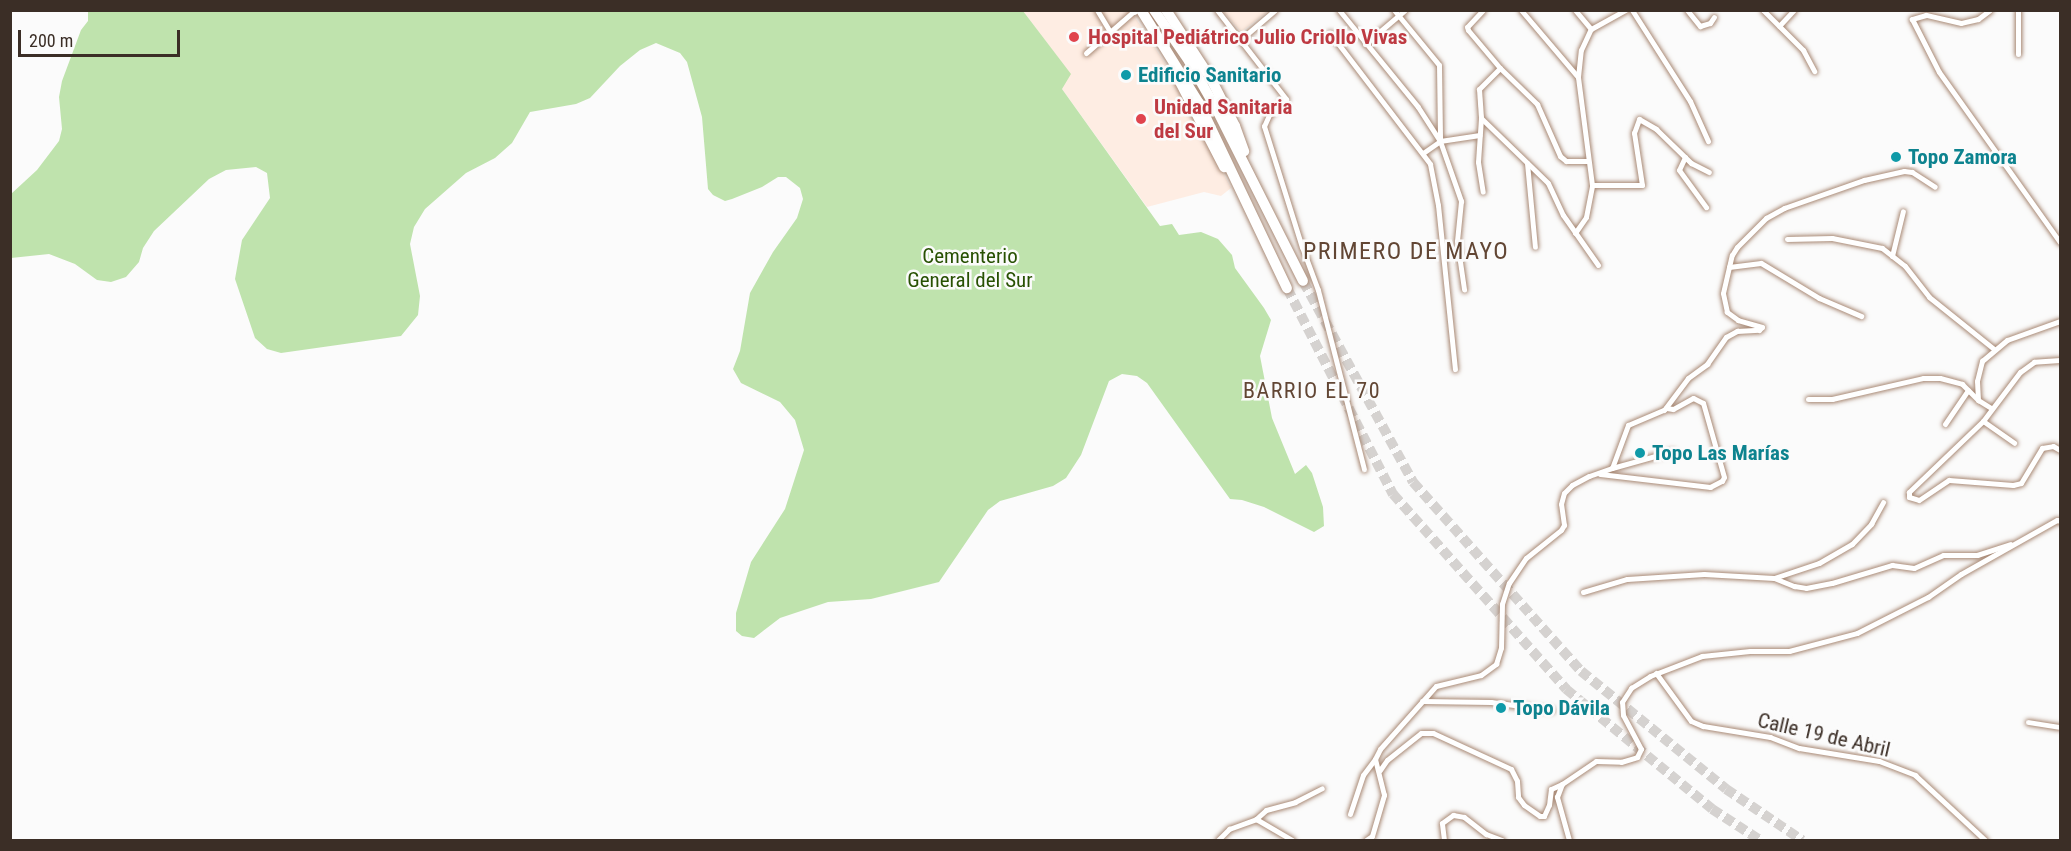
<!DOCTYPE html>
<meta charset="utf-8">
<style>
body{margin:0}
#map{position:relative;width:2071px;height:851px;overflow:hidden;background:#fbfbfb;font-family:"Roboto Condensed",sans-serif}
div>[style]{position:absolute}
.built>*{inset:0;background:#feede3}
.green>*{inset:0;background:#bfe3ad}
.highway-tunnel>*{height:10px;margin-top:-5px;transform-origin:0;background:repeating-linear-gradient(90deg,#d5d2d0 0 10px,transparent 0 15px)}
.roads{filter:drop-shadow(0 0 2px #a98a76) drop-shadow(0 0 2px #a98a76)}
.street>*{height:5px;margin:-2.5px;padding:0 2.5px;transform-origin:2.5px;border-radius:2.5px;background:#fff}
.secondary>*{height:8px;margin:-4px;padding:0 4px;transform-origin:4px;border-radius:4px;background:#fff}
.highway>*{height:10px;margin:-5px;padding:0 5px;transform-origin:5px;border-radius:5px;background:#fff}
.dots>*{width:16px;height:16px;translate:-50% -50%;box-sizing:border-box;border:3px solid #fbfbfb;border-radius:50%}
span{translate:-50% -50%;white-space:nowrap;text-align:center;line-height:1.15;-webkit-text-stroke:5px #fbfbfb;paint-order:stroke}
.health-label{font-size:21px;color:#be3a42;font-weight:700}
.left{translate:0 -50%;text-align:left}
.culture-label{font-size:21px;color:#0d838f;font-weight:700}
.park-label{font-size:21px;color:#285103}
.street-label{font-size:21px;color:#3b2e26}
.neighbourhood-label{font-size:22px;color:#624634;letter-spacing:1.5px}
.quarter-label{font-size:24px;color:#624634;letter-spacing:1.5px}
.frame{position:absolute;inset:0;border:12px solid #3b2e26;pointer-events:none}
.scale{position:absolute;left:18px;top:30px;width:162px;height:27px;box-sizing:border-box;border:3px solid #3b2e26;border-top:0;padding-left:8px;font-size:18px;line-height:21px;white-space:nowrap;color:#3b2e26;-webkit-text-stroke:4px #fbfbfb;paint-order:stroke}
</style>
<div id="map">
<div class="built">
<i style="clip-path:polygon(1023px 11px,1131px 11px,1170px 71px,1231px 188px,1221px 196px,1204px 192px,1147px 207px,1062px 89px,1065px 67px)"></i>
<i style="clip-path:polygon(1223px 11px,1268px 11px,1241px 32px)"></i>
</div>
<div class="green">
<i style="clip-path:polygon(88px 11px,1023px 11px,1071px 74px,1062px 89px,1160px 226px,1172px 224px,1179px 235px,1201px 232px,1218px 239px,1232px 255px,1235px 268px,1264px 308px,1271px 320px,1260px 356px,1272px 418px,1295px 474px,1306px 465px,1312px 473px,1323px 507px,1324px 526px,1314px 532px,1264px 507px,1242px 500px,1230px 499px,1147px 383px,1137px 376px,1122px 374px,1109px 381px,1081px 455px,1066px 478px,1053px 486px,1000px 501px,988px 510px,939px 582px,871px 599px,828px 602px,780px 618px,754px 638px,742px 636px,736px 631px,736px 613px,751px 562px,785px 509px,804px 450px,795px 420px,780px 402px,741px 383px,733px 369px,740px 351px,750px 293px,773px 252px,797px 218px,803px 199px,800px 188px,786px 177px,778px 177px,762px 187px,732px 199px,725px 201px,713px 195px,708px 189px,702px 117px,687px 62px,680px 53px,656px 43px,640px 50px,620px 66px,590px 98px,576px 104px,530px 112px,512px 143px,495px 158px,466px 173px,425px 209px,414px 227px,410px 244px,420px 296px,418px 315px,401px 336px,281px 353px,267px 349px,255px 338px,235px 279px,242px 240px,270px 198px,267px 173px,256px 167px,226px 170px,209px 179px,154px 231px,143px 248px,139px 262px,126px 277px,111px 282px,97px 280px,75px 264px,49px 254px,11px 258px,11px 194px,37px 170px,59px 141px,62px 129px,59px 97px,62px 81px,81px 30px,88px 21px)"></i>
</div>
<div class="highway-tunnel">
<i style="left:1303px;top:281px;width:229px;rotate:61.3deg"></i>
<i style="left:1413px;top:482px;width:253px;rotate:48.4deg"></i>
<i style="left:1581px;top:671px;width:187px;rotate:39.1deg"></i>
<i style="left:1726px;top:789px;width:92px;rotate:33.9deg"></i>
<i style="left:1287px;top:288px;width:232px;rotate:62.8deg"></i>
<i style="left:1393px;top:494px;width:261px;rotate:48.4deg"></i>
<i style="left:1566px;top:689px;width:189px;rotate:39.4deg"></i>
<i style="left:1712px;top:809px;width:57px;rotate:32.9deg"></i>
</div>
<div class="roads">
<div class="street">
<i style="left:1097px;top:10px;width:26px;rotate:59deg"></i>
<i style="left:1217px;top:10px;width:113px;rotate:52.2deg"></i>
<i style="left:1286px;top:99px;width:23px;rotate:137deg"></i>
<i style="left:1269px;top:115px;width:12px;rotate:114deg"></i>
<i style="left:1264px;top:126px;width:127px;rotate:72.6deg"></i>
<i style="left:1302px;top:247px;width:46px;rotate:69.6deg"></i>
<i style="left:1318px;top:290px;width:185px;rotate:75.6deg"></i>
<i style="left:1339px;top:10px;width:125px;rotate:50.8deg"></i>
<i style="left:1418px;top:107px;width:40px;rotate:57.1deg"></i>
<i style="left:1440px;top:141px;width:64px;rotate:70.7deg"></i>
<i style="left:1461px;top:201px;width:40px;rotate:95.7deg"></i>
<i style="left:1457px;top:241px;width:49px;rotate:81.7deg"></i>
<i style="left:1394px;top:10px;width:71px;rotate:50.7deg"></i>
<i style="left:1439px;top:65px;width:75px;rotate:89.2deg"></i>
<i style="left:1483px;top:10px;width:23px;rotate:133deg"></i>
<i style="left:1467px;top:27px;width:3px;rotate:72deg"></i>
<i style="left:1468px;top:30px;width:50px;rotate:49.9deg"></i>
<i style="left:1500px;top:68px;width:52px;rotate:44.2deg"></i>
<i style="left:1537px;top:104px;width:57px;rotate:66.1deg"></i>
<i style="left:1560px;top:156px;width:8px;rotate:40deg"></i>
<i style="left:1566px;top:161px;width:21px"></i>
<i style="left:1521px;top:10px;width:88px;rotate:49.6deg"></i>
<i style="left:1575px;top:10px;width:25px;rotate:50deg"></i>
<i style="left:1632px;top:10px;width:108px;rotate:57.5deg"></i>
<i style="left:1690px;top:101px;width:44px;rotate:65.8deg"></i>
<i style="left:1687px;top:10px;width:21px;rotate:51deg"></i>
<i style="left:1700px;top:26px;width:10px;rotate:-17deg"></i>
<i style="left:1710px;top:23px;width:7px;rotate:-56deg"></i>
<i style="left:1763px;top:10px;width:57px;rotate:45deg"></i>
<i style="left:1803px;top:50px;width:24px;rotate:62deg"></i>
<i style="left:1990px;top:10px;width:15px;rotate:143deg"></i>
<i style="left:1978px;top:19px;width:17px;rotate:167deg"></i>
<i style="left:1961px;top:23px;width:36px;rotate:-167deg"></i>
<i style="left:1926px;top:15px;width:15px;rotate:164deg"></i>
<i style="left:1912px;top:19px;width:59px;rotate:63deg"></i>
<i style="left:1939px;top:72px;width:209px;rotate:54.6deg"></i>
<i style="left:1779px;top:26px;width:22px;rotate:-47deg"></i>
<i style="left:1330px;top:33px;width:165px;rotate:52.6deg"></i>
<i style="left:1430px;top:164px;width:42px;rotate:79deg"></i>
<i style="left:1438px;top:205px;width:165px;rotate:84.1deg"></i>
<i style="left:1240px;top:40px;width:46px;rotate:-40.6deg"></i>
<i style="left:1365px;top:44px;width:52px;rotate:-40.4deg"></i>
<i style="left:1086px;top:53px;width:64px;rotate:-41.2deg"></i>
<i style="left:2018px;top:54px;width:44px;rotate:-90deg"></i>
<i style="left:1500px;top:68px;width:30px;rotate:135deg"></i>
<i style="left:1479px;top:89px;width:29px;rotate:86deg"></i>
<i style="left:1481px;top:118px;width:93px;rotate:44.1deg"></i>
<i style="left:1548px;top:183px;width:35px;rotate:65deg"></i>
<i style="left:1563px;top:215px;width:61px;rotate:55deg"></i>
<i style="left:1481px;top:118px;width:44px;rotate:93.9deg"></i>
<i style="left:1478px;top:162px;width:30px;rotate:81deg"></i>
<i style="left:1423px;top:153px;width:21px;rotate:-35deg"></i>
<i style="left:1440px;top:141px;width:40px;rotate:-8.5deg"></i>
<i style="left:1685px;top:157px;width:14px;rotate:115deg"></i>
<i style="left:1679px;top:170px;width:46px;rotate:53.9deg"></i>
<i style="left:1527px;top:163px;width:84px;rotate:84.6deg"></i>
<i style="left:1592px;top:185px;width:50px"></i>
<i style="left:1642px;top:185px;width:53px;rotate:-98.7deg"></i>
<i style="left:1634px;top:133px;width:15px;rotate:-70deg"></i>
<i style="left:1639px;top:119px;width:20px;rotate:30deg"></i>
<i style="left:1656px;top:129px;width:49px;rotate:44.2deg"></i>
<i style="left:1691px;top:163px;width:20px;rotate:27deg"></i>
<i style="left:1575px;top:233px;width:19px;rotate:-55deg"></i>
<i style="left:1586px;top:217px;width:33px;rotate:-79deg"></i>
<i style="left:1592px;top:185px;width:109px;rotate:-97.4deg"></i>
<i style="left:1578px;top:77px;width:27px;rotate:-84deg"></i>
<i style="left:1581px;top:50px;width:23px;rotate:-65deg"></i>
<i style="left:1591px;top:29px;width:39px;rotate:-29deg"></i>
<i style="left:1787px;top:239px;width:45px;rotate:-1.3deg"></i>
<i style="left:1832px;top:238px;width:51px;rotate:11.3deg"></i>
<i style="left:1882px;top:248px;width:29px;rotate:38deg"></i>
<i style="left:1905px;top:266px;width:39px;rotate:52deg"></i>
<i style="left:1929px;top:297px;width:83px;rotate:38.7deg"></i>
<i style="left:1892px;top:256px;width:46px;rotate:-76.3deg"></i>
<i style="left:1729px;top:267px;width:32px;rotate:-7deg"></i>
<i style="left:1761px;top:263px;width:68px;rotate:31.1deg"></i>
<i style="left:1819px;top:298px;width:46px;rotate:23.2deg"></i>
<i style="left:2060px;top:360px;width:26px;rotate:176deg"></i>
<i style="left:2034px;top:362px;width:17px;rotate:144deg"></i>
<i style="left:2020px;top:372px;width:61px;rotate:127.1deg"></i>
<i style="left:1983px;top:421px;width:103px;rotate:136.2deg"></i>
<i style="left:1909px;top:492px;width:5px;rotate:90deg"></i>
<i style="left:1909px;top:497px;width:10px;rotate:17deg"></i>
<i style="left:1919px;top:500px;width:36px;rotate:-34deg"></i>
<i style="left:1949px;top:480px;width:64px;rotate:4.5deg"></i>
<i style="left:2013px;top:485px;width:8px;rotate:-14deg"></i>
<i style="left:2021px;top:483px;width:41px;rotate:-59deg"></i>
<i style="left:2042px;top:448px;width:11px;rotate:-10deg"></i>
<i style="left:2053px;top:446px;width:8px;rotate:30deg"></i>
<i style="left:1808px;top:399px;width:24px"></i>
<i style="left:1832px;top:399px;width:93px;rotate:-13deg"></i>
<i style="left:1923px;top:378px;width:17px"></i>
<i style="left:1940px;top:378px;width:23px;rotate:15deg"></i>
<i style="left:1962px;top:384px;width:23px;rotate:45deg"></i>
<i style="left:1991px;top:408px;width:15px;rotate:-148deg"></i>
<i style="left:1978px;top:400px;width:19px;rotate:-93deg"></i>
<i style="left:1977px;top:381px;width:21px;rotate:-76deg"></i>
<i style="left:1982px;top:361px;width:33px;rotate:-40deg"></i>
<i style="left:2007px;top:340px;width:56px;rotate:-19.7deg"></i>
<i style="left:1983px;top:421px;width:38px;rotate:35deg"></i>
<i style="left:1945px;top:424px;width:41px;rotate:-55.9deg"></i>
<i style="left:1612px;top:468px;width:63px;rotate:-15.6deg"></i>
<i style="left:1600px;top:474px;width:111px;rotate:6.7deg"></i>
<i style="left:1710px;top:487px;width:13px;rotate:-27deg"></i>
<i style="left:1722px;top:481px;width:4px;rotate:-63deg"></i>
<i style="left:1724px;top:477px;width:77px;rotate:-105.8deg"></i>
<i style="left:1703px;top:403px;width:11px;rotate:-153deg"></i>
<i style="left:1693px;top:398px;width:23px;rotate:151deg"></i>
<i style="left:1673px;top:409px;width:7px;rotate:-172deg"></i>
<i style="left:1774px;top:578px;width:47px;rotate:-18.4deg"></i>
<i style="left:1819px;top:563px;width:38px;rotate:-30deg"></i>
<i style="left:1852px;top:544px;width:28px;rotate:-46deg"></i>
<i style="left:1871px;top:524px;width:25px;rotate:-61deg"></i>
<i style="left:1583px;top:592px;width:46px;rotate:-16.5deg"></i>
<i style="left:1627px;top:579px;width:77px;rotate:-3.7deg"></i>
<i style="left:1704px;top:574px;width:70px;rotate:3.3deg"></i>
<i style="left:1774px;top:578px;width:22px;rotate:22deg"></i>
<i style="left:1794px;top:586px;width:12px;rotate:9deg"></i>
<i style="left:1806px;top:588px;width:26px;rotate:-11deg"></i>
<i style="left:1832px;top:583px;width:63px;rotate:-16.7deg"></i>
<i style="left:1892px;top:565px;width:22px;rotate:8deg"></i>
<i style="left:1914px;top:568px;width:32px;rotate:-24deg"></i>
<i style="left:1943px;top:555px;width:34px"></i>
<i style="left:1977px;top:555px;width:35px;rotate:-18deg"></i>
<i style="left:1656px;top:673px;width:59px;rotate:53.9deg"></i>
<i style="left:1691px;top:721px;width:13px;rotate:23deg"></i>
<i style="left:1703px;top:726px;width:68px;rotate:9.3deg"></i>
<i style="left:1770px;top:737px;width:31px;rotate:21deg"></i>
<i style="left:1799px;top:748px;width:81px;rotate:9.2deg"></i>
<i style="left:1879px;top:761px;width:39px;rotate:21deg"></i>
<i style="left:1915px;top:775px;width:96px;rotate:42.9deg"></i>
<i style="left:1422px;top:701px;width:69px;rotate:0.8deg"></i>
<i style="left:1491px;top:702px;width:61px;rotate:7.6deg"></i>
<i style="left:2028px;top:722px;width:32px;rotate:9deg"></i>
<i style="left:1380px;top:770px;width:12px;rotate:-55deg"></i>
<i style="left:1387px;top:760px;width:43px;rotate:-38.5deg"></i>
<i style="left:1421px;top:733px;width:12px"></i>
<i style="left:1433px;top:733px;width:86px;rotate:24.8deg"></i>
<i style="left:1511px;top:769px;width:13px;rotate:63deg"></i>
<i style="left:1517px;top:781px;width:16px;rotate:86deg"></i>
<i style="left:1518px;top:797px;width:10px;rotate:53deg"></i>
<i style="left:1524px;top:805px;width:19px;rotate:35deg"></i>
<i style="left:1540px;top:816px;width:4px"></i>
<i style="left:1544px;top:816px;width:12px;rotate:-66deg"></i>
<i style="left:1549px;top:805px;width:16px;rotate:-83deg"></i>
<i style="left:1551px;top:789px;width:12px;rotate:-24deg"></i>
<i style="left:1350px;top:814px;width:41px;rotate:-71.6deg"></i>
<i style="left:1363px;top:775px;width:20px;rotate:-53deg"></i>
<i style="left:1256px;top:819px;width:42px;rotate:30.3deg"></i>
<i style="left:1218px;top:840px;width:16px;rotate:-45deg"></i>
<i style="left:1229px;top:829px;width:29px;rotate:-20deg"></i>
<i style="left:1256px;top:819px;width:13px;rotate:-42deg"></i>
<i style="left:1266px;top:810px;width:30px;rotate:-15deg"></i>
<i style="left:1295px;top:802px;width:30px;rotate:-27deg"></i>
<i style="left:1366px;top:840px;width:7px;rotate:-34deg"></i>
<i style="left:1372px;top:836px;width:43px;rotate:-73.7deg"></i>
<i style="left:1384px;top:795px;width:37px;rotate:-104deg"></i>
<i style="left:1375px;top:759px;width:11px;rotate:-63deg"></i>
<i style="left:1380px;top:749px;width:84px;rotate:-48.4deg"></i>
<i style="left:1436px;top:686px;width:46px;rotate:-13.7deg"></i>
<i style="left:1481px;top:675px;width:19px;rotate:-36deg"></i>
<i style="left:1496px;top:664px;width:17px;rotate:-73deg"></i>
<i style="left:1501px;top:648px;width:44px;rotate:-88.7deg"></i>
<i style="left:1502px;top:604px;width:22px;rotate:-72deg"></i>
<i style="left:1509px;top:583px;width:30px;rotate:-56deg"></i>
<i style="left:1526px;top:558px;width:45px;rotate:-38.7deg"></i>
<i style="left:1561px;top:530px;width:6px;rotate:-59deg"></i>
<i style="left:1564px;top:525px;width:21px;rotate:-98deg"></i>
<i style="left:1561px;top:504px;width:11px;rotate:-75deg"></i>
<i style="left:1564px;top:493px;width:11px;rotate:-45deg"></i>
<i style="left:1572px;top:485px;width:19px;rotate:-28deg"></i>
<i style="left:1589px;top:476px;width:24px;rotate:-19deg"></i>
<i style="left:1612px;top:468px;width:46px;rotate:-69.6deg"></i>
<i style="left:1628px;top:425px;width:39px;rotate:-23deg"></i>
<i style="left:1664px;top:410px;width:40px;rotate:-53deg"></i>
<i style="left:1688px;top:378px;width:24px;rotate:-36deg"></i>
<i style="left:1707px;top:364px;width:33px;rotate:-55deg"></i>
<i style="left:1726px;top:337px;width:13px;rotate:-29deg"></i>
<i style="left:1737px;top:331px;width:22px;rotate:-3deg"></i>
<i style="left:1759px;top:330px;width:4px;rotate:-45deg"></i>
<i style="left:1762px;top:327px;width:25px;rotate:-164deg"></i>
<i style="left:1738px;top:320px;width:14px;rotate:-144deg"></i>
<i style="left:1727px;top:312px;width:19px;rotate:-102deg"></i>
<i style="left:1723px;top:293px;width:39px;rotate:-77deg"></i>
<i style="left:1732px;top:255px;width:9px;rotate:-58deg"></i>
<i style="left:1737px;top:247px;width:41px;rotate:-45deg"></i>
<i style="left:1766px;top:218px;width:21px;rotate:-29deg"></i>
<i style="left:1784px;top:208px;width:85px;rotate:-19.3deg"></i>
<i style="left:1864px;top:180px;width:41px;rotate:-12.7deg"></i>
<i style="left:1904px;top:171px;width:8px;rotate:7deg"></i>
<i style="left:1912px;top:172px;width:27px;rotate:33deg"></i>
<i style="left:1444px;top:840px;width:17px;rotate:-97deg"></i>
<i style="left:1442px;top:823px;width:14px;rotate:-36deg"></i>
<i style="left:1453px;top:815px;width:11px;rotate:10deg"></i>
<i style="left:1464px;top:817px;width:28px;rotate:38deg"></i>
<i style="left:1486px;top:834px;width:17px;rotate:21deg"></i>
<i style="left:1569px;top:840px;width:45px;rotate:-105.6deg"></i>
<i style="left:1557px;top:797px;width:14px;rotate:-69deg"></i>
<i style="left:1562px;top:784px;width:41px;rotate:-34.1deg"></i>
<i style="left:1596px;top:761px;width:25px;rotate:2deg"></i>
<i style="left:1621px;top:762px;width:17px;rotate:-17deg"></i>
<i style="left:1637px;top:757px;width:9px;rotate:-63deg"></i>
<i style="left:1641px;top:749px;width:38px;rotate:-118deg"></i>
<i style="left:1623px;top:715px;width:13px;rotate:-94deg"></i>
<i style="left:1622px;top:702px;width:17px;rotate:-57deg"></i>
<i style="left:1631px;top:688px;width:22px;rotate:-32deg"></i>
<i style="left:1650px;top:676px;width:56px;rotate:-21deg"></i>
<i style="left:1702px;top:656px;width:48px;rotate:-5.9deg"></i>
<i style="left:1750px;top:651px;width:39px"></i>
<i style="left:1789px;top:651px;width:70px;rotate:-14.8deg"></i>
<i style="left:1857px;top:633px;width:80px;rotate:-26.9deg"></i>
<i style="left:1928px;top:597px;width:40px;rotate:-34.9deg"></i>
<i style="left:1961px;top:574px;width:110px;rotate:-29.4deg"></i>
<i style="left:2057px;top:520px;width:3px;rotate:18deg"></i>
</div>
<div class="secondary">
<i style="left:1134px;top:11px;width:1px;rotate:-90deg"></i>
</div>
<div class="highway">
<i style="left:1141px;top:10px;width:110px;rotate:58.1deg"></i>
<i style="left:1199px;top:103px;width:205px;rotate:64.6deg"></i>
<i style="left:1154px;top:10px;width:62px;rotate:55.5deg"></i>
<i style="left:1189px;top:61px;width:59px;rotate:60.4deg"></i>
<i style="left:1218px;top:112px;width:189px;rotate:63.3deg"></i>
<i style="left:1166px;top:10px;width:82px;rotate:56.9deg"></i>
<i style="left:1211px;top:79px;width:53px;rotate:62.9deg"></i>
<i style="left:1235px;top:126px;width:27px;rotate:70deg"></i>
<i style="left:1180px;top:82px;width:96px;rotate:62.6deg"></i>
</div>
</div>
<div class="dots">
<i style="left:1074px;top:37px;background:#e0444e"></i>
<i style="left:1126px;top:75px;background:#0f9aa8"></i>
<i style="left:1141px;top:119px;background:#e0444e"></i>
<i style="left:1896px;top:157px;background:#0f9aa8"></i>
<i style="left:1640px;top:453px;background:#0f9aa8"></i>
<i style="left:1501px;top:708px;background:#0f9aa8"></i>
</div>
<div class="health-label">
<span class="left" style="left:1088px;top:37px">Hospital Pediátrico Julio Criollo Vivas</span>
<span class="left" style="left:1154px;top:119px">Unidad Sanitaria<br>del Sur</span>
</div>
<div class="culture-label">
<span class="left" style="left:1138px;top:75px">Edificio Sanitario</span>
<span class="left" style="left:1908px;top:157px">Topo Zamora</span>
<span class="left" style="left:1652px;top:453px">Topo Las Marías</span>
<span class="left" style="left:1513px;top:708px">Topo Dávila</span>
</div>
<div class="park-label">
<span style="left:970px;top:268px">Cementerio<br>General del Sur</span>
</div>
<div class="street-label">
<span style="left:1824px;top:735px;rotate:13deg">Calle 19 de Abril</span>
</div>
<div class="neighbourhood-label">
<span style="left:1312px;top:391px">BARRIO EL 70</span>
</div>
<div class="quarter-label">
<span style="left:1406px;top:252px">PRIMERO DE MAYO</span>
</div>
<div class="frame"></div>
<div class="scale">200 m</div>
</div>
